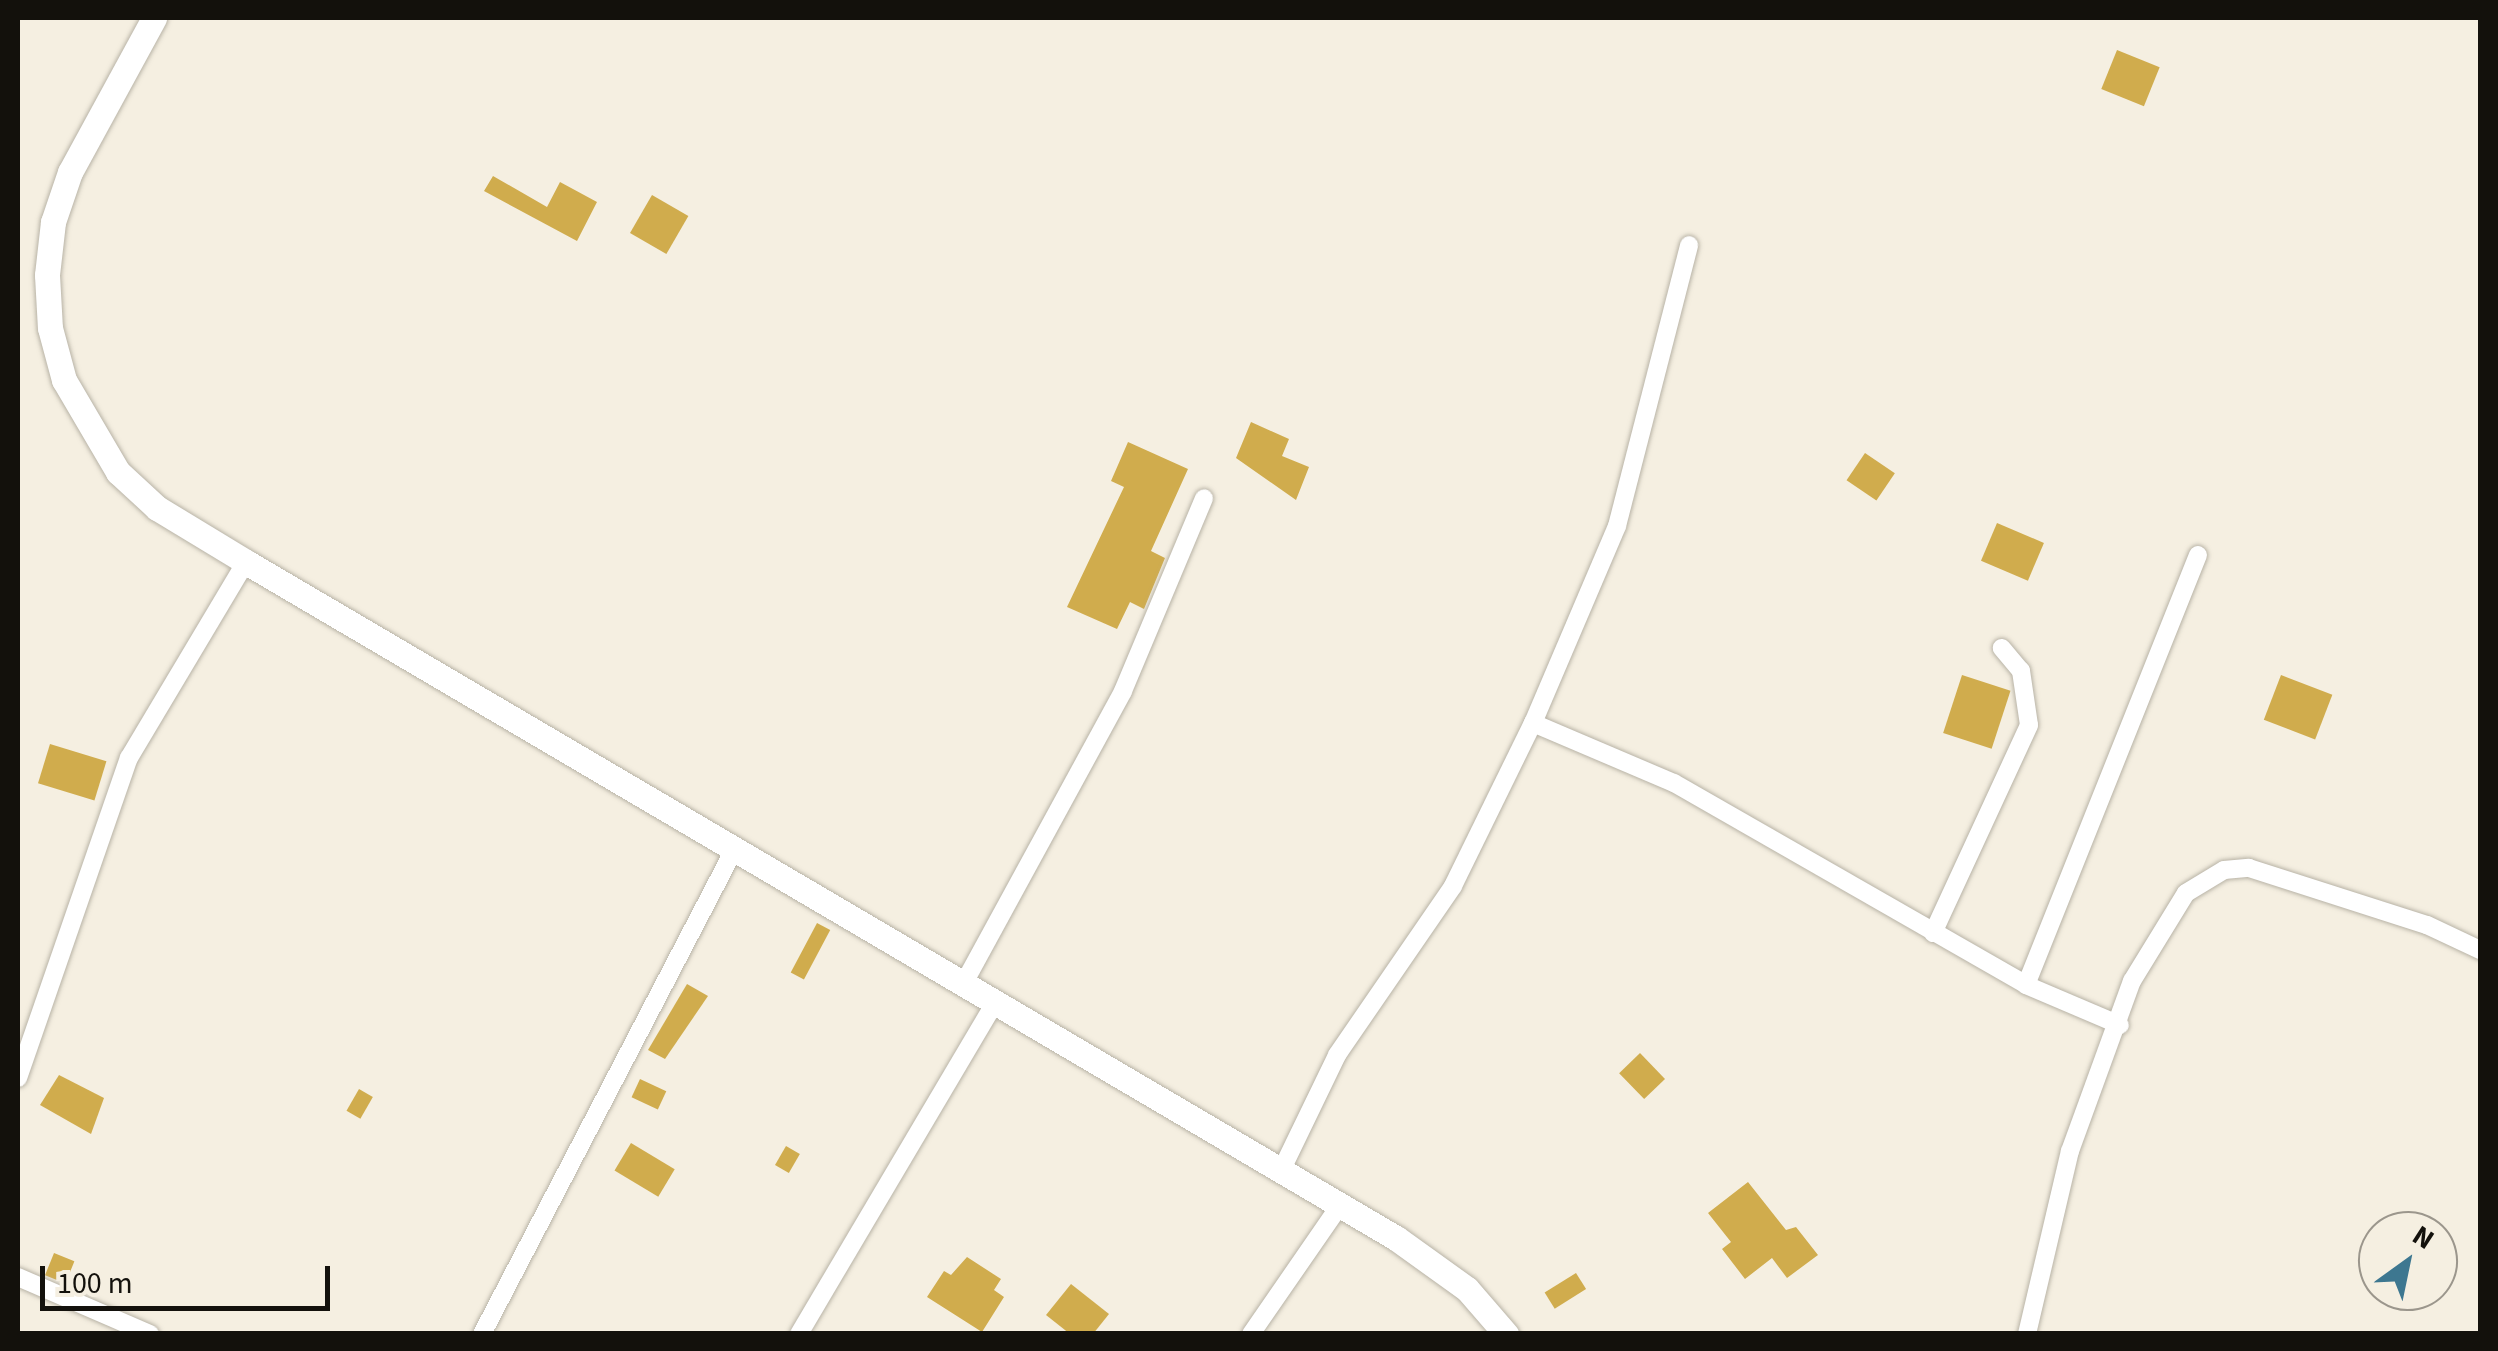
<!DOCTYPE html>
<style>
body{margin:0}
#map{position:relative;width:2498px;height:1351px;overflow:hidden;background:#f5efe1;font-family:"Source Sans 3",sans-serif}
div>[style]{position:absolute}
.building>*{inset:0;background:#d0ac4d;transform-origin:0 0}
.roads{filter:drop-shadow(0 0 2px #b8b3a6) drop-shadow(0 0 2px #b8b3a6)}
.street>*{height:18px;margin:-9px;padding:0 9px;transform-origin:9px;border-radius:9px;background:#fff}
.secondary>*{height:25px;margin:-12.5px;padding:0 12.5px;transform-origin:12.5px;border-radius:12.5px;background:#fff}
span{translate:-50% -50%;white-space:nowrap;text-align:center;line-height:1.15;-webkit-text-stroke:10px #f5efe1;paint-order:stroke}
.frame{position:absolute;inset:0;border:20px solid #13110c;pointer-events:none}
.north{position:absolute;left:2358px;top:1211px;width:100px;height:100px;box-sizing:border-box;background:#f5efe1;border:2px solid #9b968c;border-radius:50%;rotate:33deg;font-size:28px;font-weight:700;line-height:40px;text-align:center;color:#13110c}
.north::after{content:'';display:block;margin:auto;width:35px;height:45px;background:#3d7790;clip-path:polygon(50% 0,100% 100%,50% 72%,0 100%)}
.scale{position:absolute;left:40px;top:1266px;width:290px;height:45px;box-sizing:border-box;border:5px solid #13110c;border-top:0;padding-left:12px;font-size:30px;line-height:35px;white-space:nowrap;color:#13110c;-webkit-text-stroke:8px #f5efe1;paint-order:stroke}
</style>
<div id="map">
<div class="building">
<i style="left:2117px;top:50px;width:46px;height:42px;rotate:22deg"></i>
<i style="clip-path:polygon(493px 176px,547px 207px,560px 182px,597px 202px,577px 241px,484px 191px)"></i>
<i style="left:652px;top:195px;width:42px;height:44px;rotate:30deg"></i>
<i style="clip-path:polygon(1251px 422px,1289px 439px,1282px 456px,1309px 467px,1296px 500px,1236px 458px)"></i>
<i style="clip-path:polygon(1128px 442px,1188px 469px,1151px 551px,1165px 558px,1144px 609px,1130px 602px,1117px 629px,1067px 607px,1124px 487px,1111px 481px)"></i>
<i style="left:1865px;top:453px;width:36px;height:33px;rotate:34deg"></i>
<i style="left:1997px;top:523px;width:51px;height:41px;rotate:23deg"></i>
<i style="left:1962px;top:675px;width:51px;height:61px;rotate:18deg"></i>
<i style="left:2281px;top:675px;width:55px;height:48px;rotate:21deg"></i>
<i style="left:50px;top:744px;width:59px;height:41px;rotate:17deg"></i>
<i style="left:817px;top:923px;width:15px;height:56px;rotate:28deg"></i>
<i style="clip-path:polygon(687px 984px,708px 996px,665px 1059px,648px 1050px)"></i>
<i style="left:1640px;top:1053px;width:36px;height:29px;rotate:46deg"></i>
<i style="clip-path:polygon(59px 1075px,104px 1098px,91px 1134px,40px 1105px)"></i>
<i style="left:640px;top:1079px;width:29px;height:20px;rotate:25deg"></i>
<i style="left:359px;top:1089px;width:16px;height:25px;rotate:30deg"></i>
<i style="left:631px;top:1143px;width:51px;height:32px;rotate:31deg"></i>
<i style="left:786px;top:1146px;width:16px;height:22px;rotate:30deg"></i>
<i style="clip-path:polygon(1748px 1182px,1786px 1230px,1796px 1227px,1818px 1255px,1787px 1278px,1772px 1258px,1745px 1279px,1722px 1249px,1731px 1242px,1708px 1213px)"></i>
<i style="left:54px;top:1253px;width:22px;height:24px;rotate:22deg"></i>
<i style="clip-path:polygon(967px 1257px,1001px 1279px,994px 1290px,1004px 1297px,982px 1332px,927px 1297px,944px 1271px,951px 1275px)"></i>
<i style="left:1576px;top:1273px;width:19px;height:37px;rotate:58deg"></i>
<i style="clip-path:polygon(1071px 1284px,1109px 1314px,1093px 1334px,1070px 1334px,1046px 1315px)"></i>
</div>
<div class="roads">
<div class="street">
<i style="left:1533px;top:723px;width:214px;rotate:-66.9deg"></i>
<i style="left:1617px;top:526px;width:290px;rotate:-75.6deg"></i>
<i style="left:1933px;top:933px;width:229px;rotate:-65.2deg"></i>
<i style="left:2029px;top:725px;width:55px;rotate:-98.4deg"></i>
<i style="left:2021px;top:671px;width:30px;rotate:-130deg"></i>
<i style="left:964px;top:983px;width:332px;rotate:-61.4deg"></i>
<i style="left:1123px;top:691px;width:209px;rotate:-67.2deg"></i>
<i style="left:2026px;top:985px;width:463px;rotate:-68.2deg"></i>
<i style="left:18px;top:1078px;width:339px;rotate:-70.9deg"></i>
<i style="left:129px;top:758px;width:228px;rotate:-59.2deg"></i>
<i style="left:1282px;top:1169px;width:127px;rotate:-64.2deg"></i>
<i style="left:1337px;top:1055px;width:205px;rotate:-55.5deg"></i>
<i style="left:1453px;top:886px;width:182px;rotate:-63.9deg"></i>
<i style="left:1533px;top:723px;width:153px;rotate:23.1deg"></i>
<i style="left:1674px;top:783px;width:406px;rotate:29.8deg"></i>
<i style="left:2026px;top:985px;width:102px;rotate:23.1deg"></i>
<i style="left:18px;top:1277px;width:144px;rotate:23.4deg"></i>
<i style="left:482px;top:1334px;width:548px;rotate:-62.5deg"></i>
<i style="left:799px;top:1334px;width:386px;rotate:-59.4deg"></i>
<i style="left:1251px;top:1334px;width:157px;rotate:-55.4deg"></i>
<i style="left:2027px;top:1334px;width:188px;rotate:-76.8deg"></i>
<i style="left:2070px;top:1151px;width:181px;rotate:-70deg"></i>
<i style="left:2132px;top:981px;width:103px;rotate:-58.5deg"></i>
<i style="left:2186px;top:893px;width:44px;rotate:-31.2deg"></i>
<i style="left:2224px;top:870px;width:25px;rotate:-5deg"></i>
<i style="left:2249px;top:868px;width:187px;rotate:17.8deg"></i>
<i style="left:2427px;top:925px;width:59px;rotate:25.3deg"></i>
</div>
<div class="secondary">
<i style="left:154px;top:18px;width:175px;rotate:118.6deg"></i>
<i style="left:70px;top:172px;width:53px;rotate:108.8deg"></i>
<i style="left:53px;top:222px;width:53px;rotate:96.5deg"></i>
<i style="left:47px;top:275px;width:53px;rotate:86.8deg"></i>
<i style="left:50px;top:328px;width:54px;rotate:74.9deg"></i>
<i style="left:64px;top:380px;width:107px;rotate:59.6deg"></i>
<i style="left:118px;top:472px;width:53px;rotate:42.7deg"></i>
<i style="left:157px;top:508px;width:104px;rotate:31.2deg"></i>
<i style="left:246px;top:562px;width:1334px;rotate:30.45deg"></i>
<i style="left:1396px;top:1238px;width:87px;rotate:35.7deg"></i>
<i style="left:1467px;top:1289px;width:60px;rotate:49.1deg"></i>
</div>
</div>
<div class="frame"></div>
<div class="north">N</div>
<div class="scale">100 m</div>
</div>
